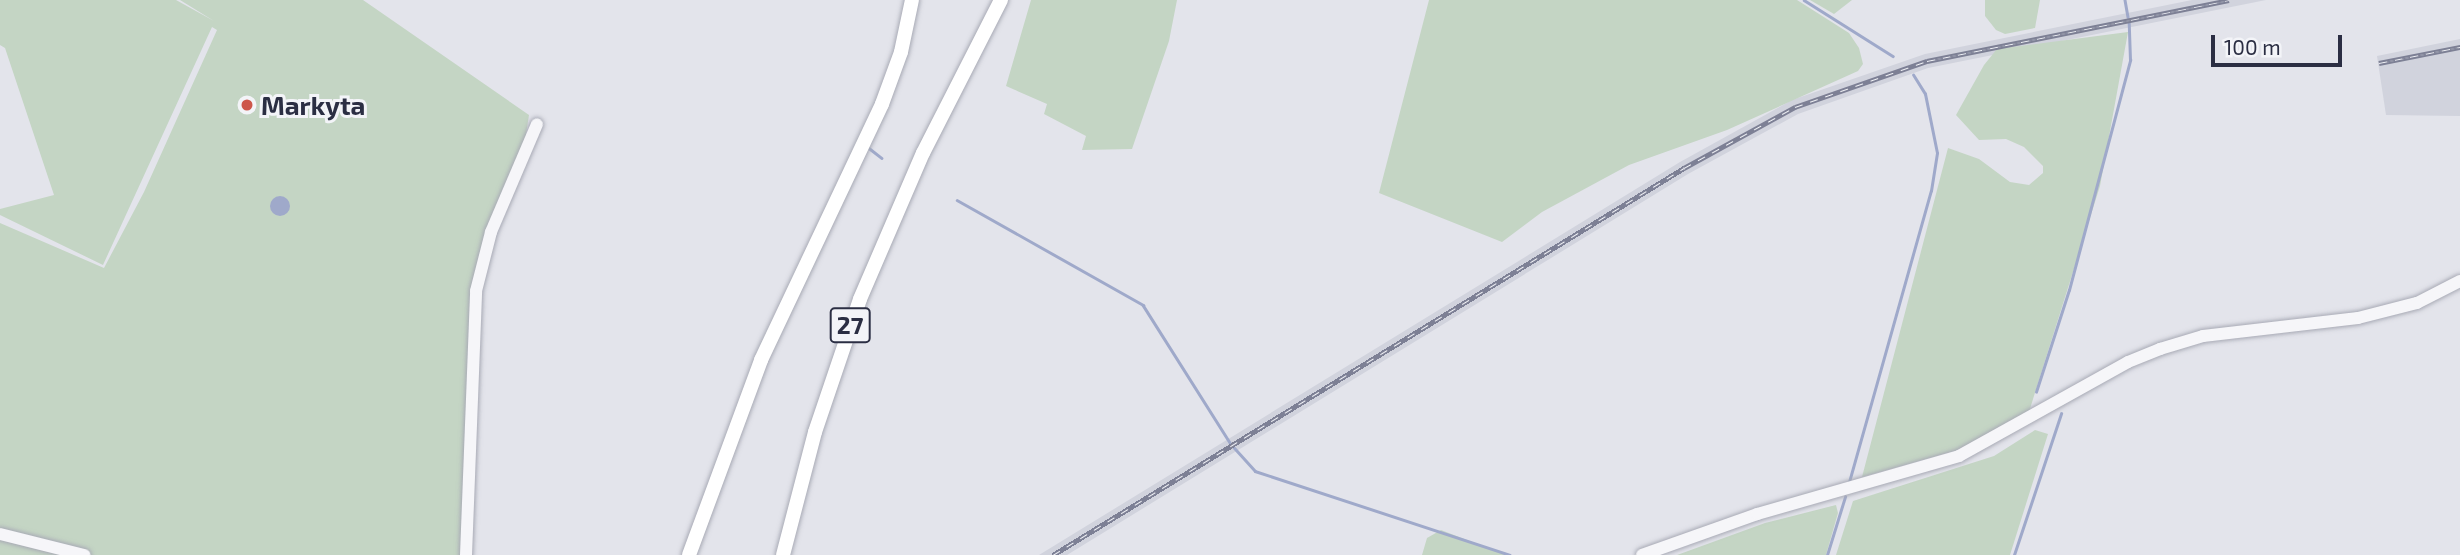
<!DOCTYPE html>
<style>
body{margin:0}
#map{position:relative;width:2460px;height:555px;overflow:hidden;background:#e3e4eb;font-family:"Exo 2",sans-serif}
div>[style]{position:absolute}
.built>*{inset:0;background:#d1d3dd}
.green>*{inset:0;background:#c4d5c4}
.water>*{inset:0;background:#9fa9ca}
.round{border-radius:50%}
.stream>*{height:2.5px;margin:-1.25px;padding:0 1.25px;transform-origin:1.25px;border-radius:1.25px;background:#9fa9ca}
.roads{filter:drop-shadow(0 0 2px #a8aab5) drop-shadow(0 0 2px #a8aab5)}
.minor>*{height:12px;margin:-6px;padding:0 6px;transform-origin:6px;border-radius:6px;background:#f6f6f9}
.major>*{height:14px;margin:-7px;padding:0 7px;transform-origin:7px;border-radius:7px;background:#fff}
.rail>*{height:5px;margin-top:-2.5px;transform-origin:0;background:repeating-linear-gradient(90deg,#f3f4f8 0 8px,#7d8095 0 16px);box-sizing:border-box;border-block:2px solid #7d8095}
.dots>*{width:19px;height:19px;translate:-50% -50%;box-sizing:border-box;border:4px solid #f3f4f8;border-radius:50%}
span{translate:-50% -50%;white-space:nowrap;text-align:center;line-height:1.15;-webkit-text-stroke:6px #f3f4f8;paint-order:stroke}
.shield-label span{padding:2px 5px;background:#f3f4f8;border:2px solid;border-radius:5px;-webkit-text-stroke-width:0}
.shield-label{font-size:24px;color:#2b2e43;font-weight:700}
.poi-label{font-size:26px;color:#2b2e43;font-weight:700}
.left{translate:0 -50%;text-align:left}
.scale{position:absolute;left:2211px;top:35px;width:131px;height:32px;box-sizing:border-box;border:4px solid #2b2e43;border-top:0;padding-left:9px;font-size:21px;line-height:24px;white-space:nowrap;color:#2b2e43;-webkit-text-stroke:5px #f3f4f8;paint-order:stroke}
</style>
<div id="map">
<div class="built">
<i style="clip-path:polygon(2192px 0,2266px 0,1928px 68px,1798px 114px,1688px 174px,1067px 555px,1039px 555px,1680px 162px,1792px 100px,1925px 54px)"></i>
<i style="clip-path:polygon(2460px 39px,2460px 116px,2386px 115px,2377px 56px)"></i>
</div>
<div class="green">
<i style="clip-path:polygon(0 0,176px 0,214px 21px,180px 0,363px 0,529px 115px,522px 160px,479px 275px,466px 555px,0 555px,0 223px,104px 268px,144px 192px,217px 30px,212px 27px,103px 265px,0 215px,0 209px,54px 195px,5px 48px,0 45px)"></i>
<i style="clip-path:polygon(1031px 0,1177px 0,1169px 41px,1132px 149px,1082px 150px,1086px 136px,1044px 114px,1047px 104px,1006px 86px)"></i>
<i style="clip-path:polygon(1429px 0,1797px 0,1849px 33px,1859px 48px,1863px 64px,1858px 71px,1727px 130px,1629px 165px,1542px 212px,1502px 242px,1379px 193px)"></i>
<i style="clip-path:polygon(1810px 0,1852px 0,1834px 14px)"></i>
<i style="clip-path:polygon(1985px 0,2040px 0,2035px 28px,2005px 34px,1996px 30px,1985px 16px)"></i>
<i style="clip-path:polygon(2128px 32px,2100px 186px,2028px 415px,1969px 447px,1862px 477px,1948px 148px,1979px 159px,2010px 182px,2029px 185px,2043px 173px,2043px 166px,2024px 147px,2006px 139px,1979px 140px,1956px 115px,1984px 65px,1997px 49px)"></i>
<i style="clip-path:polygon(2035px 430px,2048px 434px,2010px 555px,1836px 555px,1853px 501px,1994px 456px)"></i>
<i style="clip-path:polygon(1836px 505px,1838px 513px,1826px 555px,1677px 555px,1765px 523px)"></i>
<i style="clip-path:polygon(1441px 530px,1480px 545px,1509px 555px,1422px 555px,1427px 538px)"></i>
</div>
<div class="water">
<i class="round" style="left:270px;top:196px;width:20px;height:20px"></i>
</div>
<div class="stream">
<i style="left:1804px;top:0;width:105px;rotate:32.2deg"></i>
<i style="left:2125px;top:0;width:17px;rotate:80deg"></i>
<i style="left:869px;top:148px;width:16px;rotate:38deg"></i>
<i style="left:957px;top:200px;width:214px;rotate:29.4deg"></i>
<i style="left:1143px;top:305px;width:165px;rotate:57.7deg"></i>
<i style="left:1231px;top:444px;width:36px;rotate:48deg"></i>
<i style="left:1255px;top:471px;width:268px;rotate:18.2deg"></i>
<i style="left:2036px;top:392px;width:107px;rotate:-72.1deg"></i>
<i style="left:2069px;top:290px;width:238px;rotate:-75.1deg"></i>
<i style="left:2130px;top:60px;width:37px;rotate:-92deg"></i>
<i style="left:1849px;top:482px;width:302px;rotate:-74.3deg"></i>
<i style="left:1931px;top:191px;width:38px;rotate:-81deg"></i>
<i style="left:1937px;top:153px;width:60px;rotate:-101.5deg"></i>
<i style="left:1925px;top:94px;width:22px;rotate:-122deg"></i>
<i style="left:1827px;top:555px;width:61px;rotate:-72.8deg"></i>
<i style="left:2014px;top:555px;width:149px;rotate:-71.6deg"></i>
</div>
<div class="roads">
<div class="minor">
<i style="left:0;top:534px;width:87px;rotate:14deg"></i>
<i style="left:466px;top:555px;width:264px;rotate:-87.8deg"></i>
<i style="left:476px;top:291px;width:61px;rotate:-75.7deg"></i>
<i style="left:491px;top:232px;width:117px;rotate:-66.9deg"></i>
<i style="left:1642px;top:555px;width:122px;rotate:-19.6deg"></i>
<i style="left:1757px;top:514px;width:210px;rotate:-16deg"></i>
<i style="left:1959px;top:456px;width:193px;rotate:-29.1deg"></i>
<i style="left:2128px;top:362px;width:35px;rotate:-22deg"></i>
<i style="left:2160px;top:349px;width:45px;rotate:-16.8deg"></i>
<i style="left:2203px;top:336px;width:156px;rotate:-6.6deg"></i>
<i style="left:2358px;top:318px;width:61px;rotate:-14.3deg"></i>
<i style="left:2417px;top:303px;width:48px;rotate:-27.1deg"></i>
</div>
<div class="major">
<i style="left:689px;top:555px;width:208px;rotate:-69.7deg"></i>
<i style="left:761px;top:360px;width:283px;rotate:-64.7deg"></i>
<i style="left:882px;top:104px;width:55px;rotate:-69.9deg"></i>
<i style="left:901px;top:52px;width:53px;rotate:-78.1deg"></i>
<i style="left:783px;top:555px;width:127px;rotate:-75.4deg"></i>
<i style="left:815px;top:432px;width:140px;rotate:-71.3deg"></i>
<i style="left:860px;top:299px;width:159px;rotate:-66.7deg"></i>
<i style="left:923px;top:153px;width:172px;rotate:-63deg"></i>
</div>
</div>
<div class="rail">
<i style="left:2379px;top:63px;width:83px;rotate:-11.2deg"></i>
<i style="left:1053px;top:555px;width:740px;rotate:-31.52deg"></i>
<i style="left:1684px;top:168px;width:127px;rotate:-28.8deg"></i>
<i style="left:1795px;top:107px;width:140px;rotate:-19.2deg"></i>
<i style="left:1927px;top:61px;width:308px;rotate:-11.4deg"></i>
</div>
<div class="dots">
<i style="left:247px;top:105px;background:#cd574b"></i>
</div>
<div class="shield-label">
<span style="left:850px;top:325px">27</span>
</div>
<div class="poi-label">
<span class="left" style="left:261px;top:105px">Markyta</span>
</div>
<div class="scale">100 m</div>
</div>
